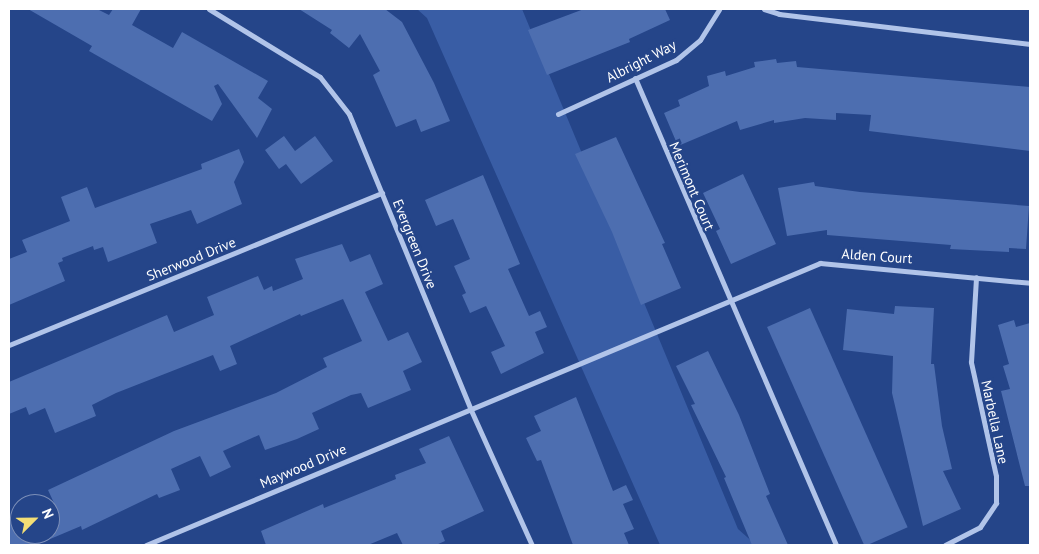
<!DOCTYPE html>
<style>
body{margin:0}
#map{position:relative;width:1039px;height:554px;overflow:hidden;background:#254589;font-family:"PT Sans",sans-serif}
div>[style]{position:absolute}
.green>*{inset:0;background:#395da5}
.building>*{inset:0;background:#4d6eb0;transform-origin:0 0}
.street>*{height:5px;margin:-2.5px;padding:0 2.5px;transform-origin:2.5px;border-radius:2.5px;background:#b1c4e9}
span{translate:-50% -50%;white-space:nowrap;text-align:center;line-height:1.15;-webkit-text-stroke:5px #254589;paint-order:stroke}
.street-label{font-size:14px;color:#fff}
.frame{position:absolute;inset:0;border:10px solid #fff;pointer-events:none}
.north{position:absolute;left:10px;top:494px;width:50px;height:50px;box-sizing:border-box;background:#254589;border:1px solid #7c8fb8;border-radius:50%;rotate:67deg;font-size:14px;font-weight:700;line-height:20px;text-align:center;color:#fff}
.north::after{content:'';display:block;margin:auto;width:18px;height:22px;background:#f3de75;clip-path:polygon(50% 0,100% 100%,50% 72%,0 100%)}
</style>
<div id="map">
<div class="green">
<i style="clip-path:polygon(417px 9px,522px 9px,738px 529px,756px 545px,660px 545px,427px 18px)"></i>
</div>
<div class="building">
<i style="clip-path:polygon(28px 9px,97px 9px,109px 15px,113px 9px,141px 9px,132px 25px,173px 48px,182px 32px,268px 81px,258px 98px,272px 109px,257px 138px,218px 84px,214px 86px,222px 104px,212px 121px,89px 51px,92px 46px)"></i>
<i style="clip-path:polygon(299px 9px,385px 9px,402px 22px,434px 83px,450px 121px,421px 132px,416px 119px,396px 127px,373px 75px,380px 71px,360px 34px,349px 48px,330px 33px,332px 30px)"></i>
<i style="clip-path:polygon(584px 9px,665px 9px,670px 20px,629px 39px,630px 42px,547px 75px,528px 30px)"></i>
<i style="clip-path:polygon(776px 59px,777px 63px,796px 61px,797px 67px,1030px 87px,1030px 151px,869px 131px,871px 115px,836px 113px,836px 120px,805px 118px,774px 123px,774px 120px,740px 130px,737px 121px,678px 146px,664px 113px,680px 106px,678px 100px,709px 86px,707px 76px,725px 71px,726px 76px,755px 67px,754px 62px)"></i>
<i style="clip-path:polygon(284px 136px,295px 151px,315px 136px,333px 161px,301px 184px,286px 164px,279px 169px,265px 150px)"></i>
<i style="clip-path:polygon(616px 137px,665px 243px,662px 244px,681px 288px,641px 305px,612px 232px,575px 154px)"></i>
<i style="clip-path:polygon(239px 149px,244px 162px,234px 182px,242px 204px,197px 224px,191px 210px,150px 224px,157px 243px,108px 262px,103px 247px,94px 250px,93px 246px,62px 258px,63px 261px,58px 263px,65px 281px,9px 305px,9px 259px,27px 252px,22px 240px,70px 221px,61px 197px,87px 187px,95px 208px,202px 169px,201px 164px)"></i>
<i style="clip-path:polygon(743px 174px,776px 244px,731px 264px,716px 231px,720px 229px,703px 193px)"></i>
<i style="clip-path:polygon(483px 175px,520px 264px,508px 269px,529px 316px,540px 311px,547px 327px,535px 332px,544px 353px,501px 374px,491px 352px,505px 346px,486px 306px,470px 313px,462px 295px,466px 293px,454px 266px,470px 259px,453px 219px,436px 226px,425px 200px)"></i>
<i style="clip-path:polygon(814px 182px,815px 186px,860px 192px,1029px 206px,1026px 249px,1009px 248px,1009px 252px,950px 249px,951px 245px,827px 235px,827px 230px,787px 236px,778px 188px)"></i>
<i style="clip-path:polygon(342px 244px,350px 262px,370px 254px,383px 284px,365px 292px,388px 341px,408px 332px,422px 362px,403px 371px,411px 390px,368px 408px,361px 393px,351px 395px,312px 413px,319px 429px,297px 439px,265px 450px,259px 435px,223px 451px,231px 467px,210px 477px,200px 456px,171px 469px,180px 490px,159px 498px,157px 494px,82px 530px,81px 526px,36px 545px,9px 545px,9px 522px,20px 517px,20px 534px,50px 534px,50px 504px,54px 503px,48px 490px,174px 431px,276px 393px,327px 367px,323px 358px,362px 341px,343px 299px,301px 316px,300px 314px,230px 346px,237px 364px,220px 371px,213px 355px,116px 393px,92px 405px,96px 416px,55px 433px,45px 408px,29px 415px,26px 407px,9px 414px,9px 382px,167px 315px,174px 332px,214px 315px,207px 297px,258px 276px,264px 290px,272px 286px,273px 291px,303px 279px,295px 259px)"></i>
<i style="clip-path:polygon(895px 306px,934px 308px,931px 364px,934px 364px,942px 426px,952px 469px,943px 471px,961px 509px,923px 526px,892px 393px,893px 356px,843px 350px,847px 309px,894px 314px)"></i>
<i style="left:810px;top:308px;width:240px;height:47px;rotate:66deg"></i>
<i style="clip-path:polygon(1014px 320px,1016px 327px,1030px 323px,1030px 486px,1025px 486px,1001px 391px,1010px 389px,1003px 366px,1009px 364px,998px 325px)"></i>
<i style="clip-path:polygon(708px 351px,739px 415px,770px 494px,766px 496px,788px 545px,752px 545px,724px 478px,726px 477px,691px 405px,695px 404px,676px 366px)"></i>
<i style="clip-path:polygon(576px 397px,613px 491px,626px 485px,633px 500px,623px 504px,634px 529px,624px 533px,629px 545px,573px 545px,541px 460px,537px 461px,526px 438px,541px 431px,534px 416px)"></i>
<i style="clip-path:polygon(449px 436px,484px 511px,441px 531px,445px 541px,436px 545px,403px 545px,397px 533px,368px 545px,266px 545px,261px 531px,323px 504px,324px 508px,396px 479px,395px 475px,426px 463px,419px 449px)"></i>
</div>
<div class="street">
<i style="left:209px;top:9px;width:130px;rotate:31.5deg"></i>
<i style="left:320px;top:77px;width:47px;rotate:51.9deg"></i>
<i style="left:349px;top:114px;width:318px;rotate:67.6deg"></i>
<i style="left:470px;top:408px;width:150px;rotate:65.7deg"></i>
<i style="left:764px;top:9px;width:16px;rotate:18deg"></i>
<i style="left:779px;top:14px;width:253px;rotate:6.8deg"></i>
<i style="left:635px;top:78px;width:508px;rotate:66.71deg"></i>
<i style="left:558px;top:114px;width:130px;rotate:-24.6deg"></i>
<i style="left:676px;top:60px;width:31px;rotate:-40deg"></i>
<i style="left:700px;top:40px;width:36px;rotate:-58deg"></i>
<i style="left:9px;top:345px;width:403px;rotate:-22.2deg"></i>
<i style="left:146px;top:545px;width:731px;rotate:-22.7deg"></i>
<i style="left:820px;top:263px;width:211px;rotate:5.4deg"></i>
<i style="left:945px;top:545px;width:39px;rotate:-27deg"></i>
<i style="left:980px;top:527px;width:29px;rotate:-56deg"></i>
<i style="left:996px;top:503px;width:27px;rotate:-90deg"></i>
<i style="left:996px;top:476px;width:117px;rotate:-102.4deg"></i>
<i style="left:971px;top:362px;width:85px;rotate:-86.6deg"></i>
</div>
<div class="street-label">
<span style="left:641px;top:61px;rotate:-27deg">Albright Way</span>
<span style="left:692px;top:186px;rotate:67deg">Merimont Court</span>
<span style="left:415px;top:244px;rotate:68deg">Evergreen Drive</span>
<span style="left:877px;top:256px;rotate:4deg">Alden Court</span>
<span style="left:191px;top:259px;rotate:-22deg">Sherwood Drive</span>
<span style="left:995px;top:422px;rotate:78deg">Marbella Lane</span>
<span style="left:303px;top:466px;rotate:-23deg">Maywood Drive</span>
</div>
<div class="frame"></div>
<div class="north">N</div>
</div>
